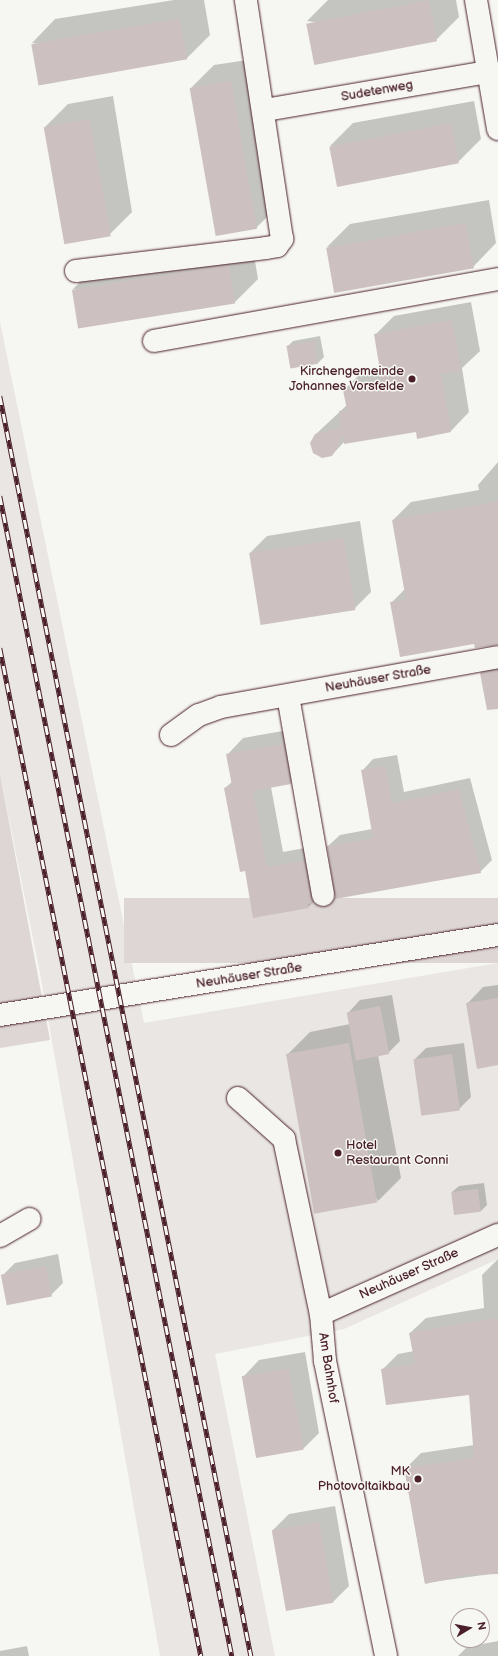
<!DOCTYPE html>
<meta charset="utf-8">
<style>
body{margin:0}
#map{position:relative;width:498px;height:1656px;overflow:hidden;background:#f6f6f2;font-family:"Balsamiq Sans",sans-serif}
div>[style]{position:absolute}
.built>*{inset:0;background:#e9e6e3}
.green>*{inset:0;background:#ddd6d5;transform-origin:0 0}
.shadow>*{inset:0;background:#0003}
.building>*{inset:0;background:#ccc1c0;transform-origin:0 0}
.roads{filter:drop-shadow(0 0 1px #4a1f2b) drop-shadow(0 0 1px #4a1f2b)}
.minor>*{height:22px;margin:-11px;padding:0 11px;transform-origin:11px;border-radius:11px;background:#f6f6f2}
.major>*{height:22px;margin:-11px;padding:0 11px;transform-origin:11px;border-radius:11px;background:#f6f6f2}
.rail>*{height:4.5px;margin-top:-2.25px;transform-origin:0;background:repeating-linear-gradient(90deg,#f6f6f2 0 9px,#4a1f2b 0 18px);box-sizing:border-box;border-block:1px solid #4a1f2b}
.dots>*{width:11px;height:11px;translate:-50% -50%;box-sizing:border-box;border:2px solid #f6f6f2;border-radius:50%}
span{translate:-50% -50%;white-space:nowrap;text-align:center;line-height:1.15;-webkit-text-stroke:3px #f6f6f2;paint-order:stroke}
.street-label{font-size:13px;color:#4a1f2b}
.poi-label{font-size:13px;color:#4a1f2b}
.right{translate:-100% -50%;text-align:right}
.left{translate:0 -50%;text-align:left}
.north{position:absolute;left:450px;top:1608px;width:40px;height:40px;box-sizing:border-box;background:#f6f6f2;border:1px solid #b1a0a2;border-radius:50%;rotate:80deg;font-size:11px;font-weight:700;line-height:16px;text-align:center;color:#4a1f2b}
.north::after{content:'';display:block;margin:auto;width:14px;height:18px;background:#4a1f2b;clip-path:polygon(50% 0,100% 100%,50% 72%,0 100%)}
</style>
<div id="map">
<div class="built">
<i style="clip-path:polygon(0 322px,144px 1023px,498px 963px,498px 1259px,344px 1329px,215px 1354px,275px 1656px,160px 1656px,40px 973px,0 774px)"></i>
</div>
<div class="green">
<i style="clip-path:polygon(0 774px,50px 1040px,0 1048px)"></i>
<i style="left:498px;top:898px;width:65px;height:374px;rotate:90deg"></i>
</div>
<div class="shadow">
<i style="clip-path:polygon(174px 0,204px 0,210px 35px,187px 58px,32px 43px,55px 19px)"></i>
<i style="clip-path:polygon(328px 0,456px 0,459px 17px,436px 40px,307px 21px)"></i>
<i style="clip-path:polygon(254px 59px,279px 205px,256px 228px,191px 88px,214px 65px)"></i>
<i style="clip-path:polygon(113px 96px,132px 212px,109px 235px,45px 127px,68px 104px)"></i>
<i style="clip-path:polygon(474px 101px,481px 139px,458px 162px,330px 146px,353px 123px)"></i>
<i style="clip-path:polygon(489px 200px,496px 243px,473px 267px,327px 247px,350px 224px)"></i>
<i style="clip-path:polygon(252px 243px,258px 279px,234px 303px,73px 289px,96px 266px)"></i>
<i style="clip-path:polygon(471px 302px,480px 351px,462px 368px,469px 412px,450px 432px,416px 430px,345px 441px,332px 455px,316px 434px,347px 405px,344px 390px,363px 371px,381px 368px,375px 335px,394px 316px)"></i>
<i style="clip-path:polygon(320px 336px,324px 357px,318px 363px,287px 347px,293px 341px)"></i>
<i style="clip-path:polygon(498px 462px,498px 645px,475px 642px,391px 603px,405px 589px,393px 520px,411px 502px,479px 490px,478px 485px)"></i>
<i style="clip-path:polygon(360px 521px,371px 592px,354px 609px,250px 553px,267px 536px)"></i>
<i style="clip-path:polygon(498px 656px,498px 695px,481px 673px)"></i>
<i style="clip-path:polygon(300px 728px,307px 767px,290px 783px,271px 787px,283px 852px,321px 845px,325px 891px,308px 907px,246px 870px,225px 788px,232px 782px,227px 755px,243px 738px)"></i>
<i style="clip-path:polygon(397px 755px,404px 792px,470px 778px,492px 860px,480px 872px,328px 846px,340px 835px,372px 829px,362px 771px,373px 759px)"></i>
<i style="clip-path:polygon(498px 985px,498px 1064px,467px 1004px,483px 987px)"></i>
<i style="clip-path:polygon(392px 995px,400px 1041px,388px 1053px,378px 1055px,401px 1178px,378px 1201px,287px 1055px,310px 1032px,350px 1024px,348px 1013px,360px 1000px)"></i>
<i style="clip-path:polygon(464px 1043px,471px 1097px,459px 1109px,422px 1114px,414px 1060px,426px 1048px)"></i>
<i style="clip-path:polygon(484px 1183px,487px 1205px,481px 1211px,452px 1192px,459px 1186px)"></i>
<i style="clip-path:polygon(58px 1254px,63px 1283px,51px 1295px,3px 1275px,15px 1263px)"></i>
<i style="clip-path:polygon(498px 1259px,498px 1573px,425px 1583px,405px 1469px,421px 1453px,474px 1445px,470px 1393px,382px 1370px,398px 1354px,414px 1351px,410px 1333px,426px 1318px,484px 1308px,482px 1275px)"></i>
<i style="clip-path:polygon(305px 1352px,319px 1433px,303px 1449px,243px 1377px,259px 1360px)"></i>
<i style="clip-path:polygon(335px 1506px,349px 1586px,333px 1602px,273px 1530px,289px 1514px)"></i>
<i style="clip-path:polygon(498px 1641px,498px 1656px,458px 1656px,467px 1647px)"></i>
<i style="clip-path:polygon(27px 1646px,29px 1656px,0 1656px,0 1651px)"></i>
</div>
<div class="building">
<i style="left:429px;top:0;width:42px;height:125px;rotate:79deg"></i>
<i style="left:180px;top:18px;width:42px;height:151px;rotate:80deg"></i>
<i style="left:231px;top:81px;width:150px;height:42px;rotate:80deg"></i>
<i style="left:90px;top:119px;width:119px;height:47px;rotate:80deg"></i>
<i style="left:451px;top:123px;width:41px;height:124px;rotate:79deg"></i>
<i style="left:466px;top:223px;width:46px;height:142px;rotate:80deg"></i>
<i style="left:229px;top:265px;width:39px;height:159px;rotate:81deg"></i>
<i style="clip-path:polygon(452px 320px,461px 371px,441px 374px,451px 432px,417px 439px,416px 432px,344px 444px,343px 436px,332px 456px,322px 458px,313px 453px,310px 443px,315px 434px,341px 427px,339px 411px,347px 410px,343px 390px,382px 383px,374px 334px)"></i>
<i style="left:314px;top:341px;width:23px;height:28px;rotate:80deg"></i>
<i style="clip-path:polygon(498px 501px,498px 645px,475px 648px,474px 644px,400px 657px,390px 602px,406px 600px,392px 520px)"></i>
<i style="left:344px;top:538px;width:73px;height:96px;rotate:81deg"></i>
<i style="clip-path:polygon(498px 670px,498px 709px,487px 710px,480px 673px)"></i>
<i style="clip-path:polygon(284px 744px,291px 784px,253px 791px,267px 867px,304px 861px,313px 903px,308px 904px,309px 908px,253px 918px,245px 871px,240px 872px,224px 788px,232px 786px,226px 754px)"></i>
<i style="clip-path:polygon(386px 766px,392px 803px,459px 789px,481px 873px,335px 899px,327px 846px,373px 838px,361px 770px)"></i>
<i style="clip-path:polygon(498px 998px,498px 1065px,477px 1069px,466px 1003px)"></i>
<i style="left:380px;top:1006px;width:49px;height:34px;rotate:79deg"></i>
<i style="left:349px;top:1043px;width:162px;height:64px;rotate:80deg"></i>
<i style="left:452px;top:1054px;width:57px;height:39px;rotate:82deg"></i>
<i style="left:478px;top:1189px;width:23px;height:27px;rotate:83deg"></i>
<i style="left:46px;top:1266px;width:31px;height:46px;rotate:79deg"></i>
<i style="clip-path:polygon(498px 1318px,498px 1574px,467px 1575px,425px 1584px,404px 1468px,474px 1458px,469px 1395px,386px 1405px,381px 1369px,415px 1364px,409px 1333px)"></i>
<i style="left:289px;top:1368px;width:83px;height:48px;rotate:80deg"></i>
<i style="left:319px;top:1522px;width:82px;height:48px;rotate:80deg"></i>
</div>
<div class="roads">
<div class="minor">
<i style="left:476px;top:0;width:131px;rotate:80.3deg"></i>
<i style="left:265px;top:110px;width:226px;rotate:-9.7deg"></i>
<i style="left:76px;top:271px;width:191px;rotate:-6.9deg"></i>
<i style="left:266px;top:248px;width:11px;rotate:-10deg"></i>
<i style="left:277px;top:246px;width:9px;rotate:-54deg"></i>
<i style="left:282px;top:239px;width:242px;rotate:-98.6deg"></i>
<i style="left:154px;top:341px;width:350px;rotate:-10.2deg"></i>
<i style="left:288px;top:696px;width:202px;rotate:80deg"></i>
<i style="left:171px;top:735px;width:34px;rotate:-36deg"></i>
<i style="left:199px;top:715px;width:23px;rotate:-20deg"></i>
<i style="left:221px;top:707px;width:281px;rotate:-10.2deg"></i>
<i style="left:238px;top:1098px;width:62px;rotate:41.7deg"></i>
<i style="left:284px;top:1139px;width:179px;rotate:78.1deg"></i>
<i style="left:321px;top:1314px;width:47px;rotate:85.1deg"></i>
<i style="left:325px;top:1361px;width:301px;rotate:78.3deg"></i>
<i style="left:0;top:1236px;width:34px;rotate:-30deg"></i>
<i style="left:321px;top:1314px;width:194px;rotate:-24.1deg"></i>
</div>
<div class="major">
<i style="left:0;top:1015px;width:504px;rotate:-9.13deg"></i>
</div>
</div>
<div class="rail">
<i style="left:0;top:396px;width:1285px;rotate:78.73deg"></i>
<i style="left:0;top:496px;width:1183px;rotate:78.69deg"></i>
<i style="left:0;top:648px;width:1028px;rotate:78.72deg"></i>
</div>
<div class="dots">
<i style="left:412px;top:379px;background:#4a1f2b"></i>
<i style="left:338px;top:1153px;background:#4a1f2b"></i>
<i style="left:418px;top:1479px;background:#4a1f2b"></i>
</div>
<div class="street-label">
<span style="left:377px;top:91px;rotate:-10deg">Sudetenweg</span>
<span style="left:378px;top:679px;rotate:-10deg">Neuhäuser Straße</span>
<span style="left:249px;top:976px;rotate:-9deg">Neuhäuser Straße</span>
<span style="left:409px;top:1274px;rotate:-24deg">Neuhäuser Straße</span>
<span style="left:328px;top:1368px;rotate:81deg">Am Bahnhof</span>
</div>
<div class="poi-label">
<span class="right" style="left:404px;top:379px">Kirchengemeinde<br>Johannes Vorsfelde</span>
<span class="left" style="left:346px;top:1153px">Hotel<br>Restaurant Conni</span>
<span class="right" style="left:410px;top:1479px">MK<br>Photovoltaikbau</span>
</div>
<div class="north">N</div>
</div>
